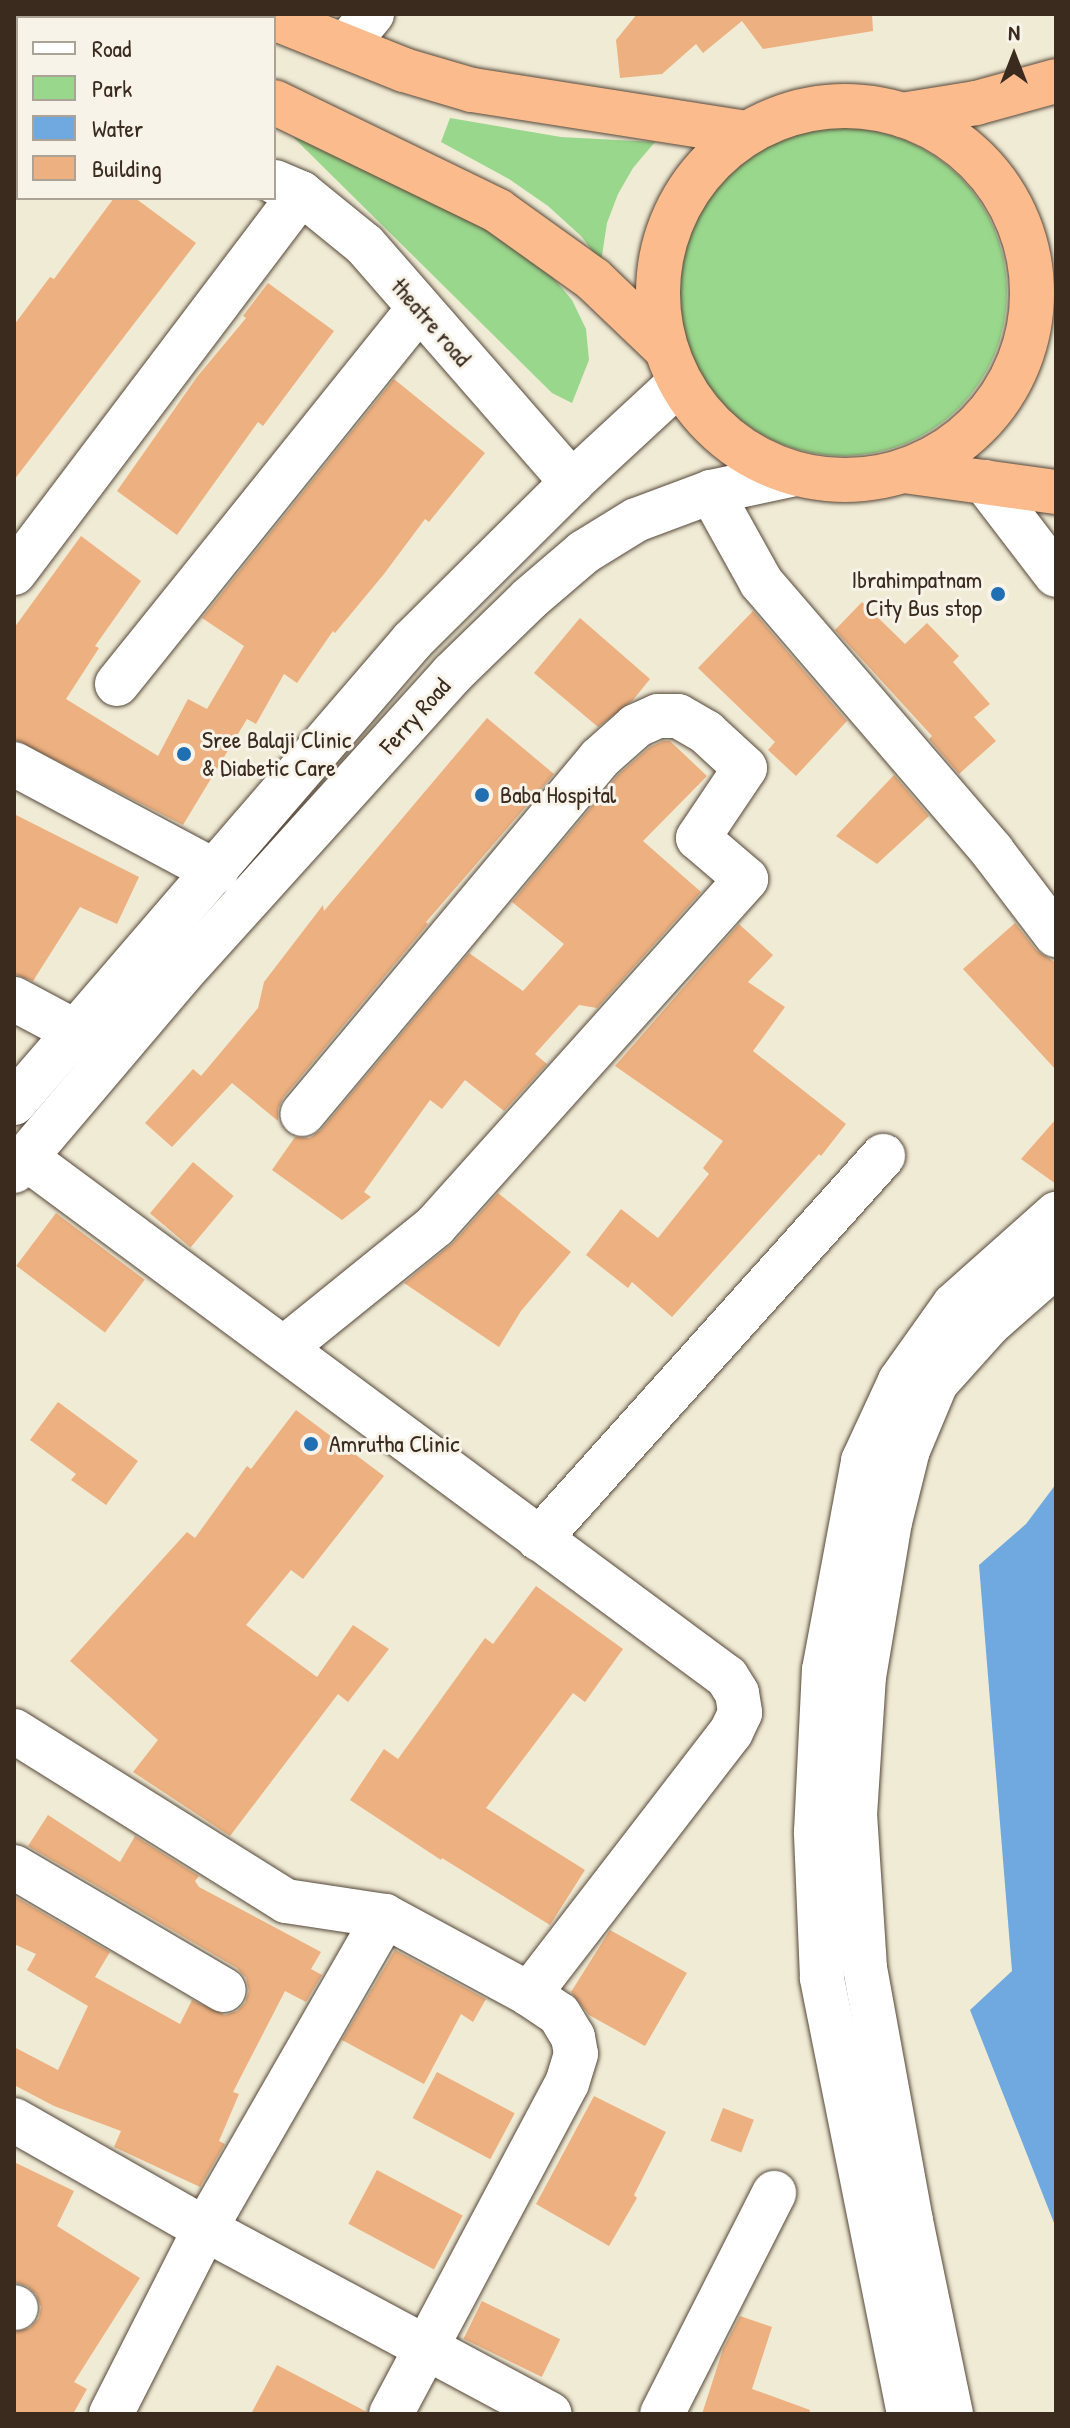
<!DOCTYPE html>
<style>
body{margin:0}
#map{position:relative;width:1070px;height:2428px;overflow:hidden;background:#f0ebd5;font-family:"Patrick Hand",sans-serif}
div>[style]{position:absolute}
.green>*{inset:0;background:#99d78c}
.round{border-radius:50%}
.water>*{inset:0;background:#70a9e0}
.building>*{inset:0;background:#edb080;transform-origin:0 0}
.roads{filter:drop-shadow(0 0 2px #564739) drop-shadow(0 0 2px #564739)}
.minor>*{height:44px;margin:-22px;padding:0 22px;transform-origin:22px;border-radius:22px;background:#fff}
.highway>*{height:44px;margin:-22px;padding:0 22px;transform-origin:22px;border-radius:22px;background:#fbbb8d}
.highway>.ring{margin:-22px;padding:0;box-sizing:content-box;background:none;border:44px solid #fbbb8d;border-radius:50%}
.dots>*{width:22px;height:22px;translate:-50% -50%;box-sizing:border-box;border:4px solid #f7f3e8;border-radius:50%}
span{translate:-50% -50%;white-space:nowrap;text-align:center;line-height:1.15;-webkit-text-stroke:6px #f7f3e8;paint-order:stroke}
.street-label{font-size:24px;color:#3b2a1e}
.poi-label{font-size:24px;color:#3b2a1e}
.right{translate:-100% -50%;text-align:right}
.left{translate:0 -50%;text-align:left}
.frame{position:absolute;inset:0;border:16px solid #3b2a1e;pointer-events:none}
.legend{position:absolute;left:16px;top:16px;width:260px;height:184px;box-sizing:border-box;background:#f7f3e8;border:2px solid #aca397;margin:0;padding:10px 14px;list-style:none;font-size:24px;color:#3b2a1e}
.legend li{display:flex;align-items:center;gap:16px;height:40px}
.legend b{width:40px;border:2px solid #aca397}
.north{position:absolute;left:974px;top:16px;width:80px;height:80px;-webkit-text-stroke:6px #f7f3e8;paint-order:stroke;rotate:0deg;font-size:22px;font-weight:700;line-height:32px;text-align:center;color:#3b2a1e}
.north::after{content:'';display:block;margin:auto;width:28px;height:36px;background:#3b2a1e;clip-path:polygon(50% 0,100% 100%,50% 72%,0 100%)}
</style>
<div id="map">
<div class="green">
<i style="clip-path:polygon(450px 118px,561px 137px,655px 142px,633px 168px,618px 194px,607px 223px,601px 262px,581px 236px,548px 206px,509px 179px,441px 142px)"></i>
<i class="round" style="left:679px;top:128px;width:328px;height:328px"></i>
<i style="clip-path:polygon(293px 137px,423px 186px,538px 260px,572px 300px,586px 329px,589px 360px,572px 403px,552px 393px)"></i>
</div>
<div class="water">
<i style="clip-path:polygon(1056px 1484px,1056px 2228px,970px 2010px,1012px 1971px,979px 1565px,1026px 1524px)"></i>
</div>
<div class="building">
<i style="clip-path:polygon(637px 14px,872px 14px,873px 31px,763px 49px,742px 21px,703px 53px,696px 44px,662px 74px,620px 78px,616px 40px)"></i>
<i style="clip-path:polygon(114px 198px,135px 198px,196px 243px,14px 480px,14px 325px,50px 277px,54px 279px)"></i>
<i style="clip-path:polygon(268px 283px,334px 331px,263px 426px,258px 422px,177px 535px,117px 491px,197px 377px,246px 318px,243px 316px)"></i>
<i style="clip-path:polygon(394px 379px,485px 453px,429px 522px,425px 519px,384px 574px,335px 633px,333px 631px,297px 683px,284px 674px,256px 724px,247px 719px,183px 825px,14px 739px,14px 628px,81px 536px,141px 581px,95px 646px,99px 648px,66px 699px,158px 756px,188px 699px,207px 709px,244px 646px,202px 618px)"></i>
<i style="clip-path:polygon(862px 602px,905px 644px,927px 623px,959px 656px,953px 662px,990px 704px,974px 717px,996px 741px,959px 774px,929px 739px,932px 736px,835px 630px)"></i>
<i style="clip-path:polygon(753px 611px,847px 721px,796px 776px,768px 750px,775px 742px,698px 668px)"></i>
<i style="clip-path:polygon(580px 618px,650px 679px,633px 700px,598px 727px,534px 673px)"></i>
<i style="clip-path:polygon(487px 718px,554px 774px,426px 922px,428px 924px,283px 1098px,278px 1109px,278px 1121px,232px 1083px,172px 1147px,145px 1123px,193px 1069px,201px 1076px,258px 1008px,264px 982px,323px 905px,324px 911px)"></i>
<i style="clip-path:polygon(663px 741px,670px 741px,707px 776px,643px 841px,701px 892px,597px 1008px,579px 1005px,535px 1054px,547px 1064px,504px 1111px,465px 1080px,442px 1109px,430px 1100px,364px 1192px,371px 1197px,342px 1220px,272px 1170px,295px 1137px,310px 1138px,321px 1130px,469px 953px,523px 991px,564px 944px,512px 902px,618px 775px,650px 747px)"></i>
<i style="clip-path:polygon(894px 775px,929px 816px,877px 864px,836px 836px)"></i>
<i style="clip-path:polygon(14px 814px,139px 877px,117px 924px,80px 907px,33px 981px,14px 974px)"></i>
<i style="clip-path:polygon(1015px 923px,1037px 951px,1056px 963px,1056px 1070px,963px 969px)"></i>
<i style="clip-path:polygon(739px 924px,773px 955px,748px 982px,785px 1007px,753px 1051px,846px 1124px,821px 1156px,819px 1154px,672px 1317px,632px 1282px,628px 1288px,586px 1255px,621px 1209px,658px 1238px,709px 1174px,703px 1168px,723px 1141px,615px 1066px)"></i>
<i style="clip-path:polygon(1056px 1119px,1056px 1184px,1021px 1159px)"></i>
<i style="left:193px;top:1162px;width:53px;height:67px;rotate:40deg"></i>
<i style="clip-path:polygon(498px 1193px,571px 1252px,521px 1311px,499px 1347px,404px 1283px,453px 1243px)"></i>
<i style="left:56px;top:1213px;width:111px;height:66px;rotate:37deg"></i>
<i style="clip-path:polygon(58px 1402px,138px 1461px,106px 1505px,71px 1480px,76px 1474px,30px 1440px)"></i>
<i style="clip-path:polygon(296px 1410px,384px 1476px,303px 1579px,291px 1570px,246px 1625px,317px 1677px,353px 1625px,389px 1649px,348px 1702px,338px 1694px,230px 1836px,133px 1772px,158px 1740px,70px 1661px,187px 1532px,195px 1538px,247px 1466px,251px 1469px)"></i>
<i style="clip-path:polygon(536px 1586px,623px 1649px,585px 1702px,573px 1693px,486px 1808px,585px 1870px,550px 1925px,442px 1858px,441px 1860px,350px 1800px,384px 1749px,398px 1759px,485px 1638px,493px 1644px)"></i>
<i style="clip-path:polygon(48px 1815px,120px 1862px,135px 1836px,199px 1876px,195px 1881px,199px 1887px,321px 1952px,311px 1969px,322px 1975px,306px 2002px,285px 1991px,233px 2092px,239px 2094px,219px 2141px,225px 2144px,200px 2187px,114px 2147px,121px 2131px,54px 2106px,14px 2085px,14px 2047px,58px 2070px,88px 2006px,27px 1970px,36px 1954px,14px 1944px,14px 1896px,110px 1952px,95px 1977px,180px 2024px,192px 2000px,225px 2015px,237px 2011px,245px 2003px,249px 1991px,246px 1978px,237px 1968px,28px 1846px)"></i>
<i style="clip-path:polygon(610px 1930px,687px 1973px,645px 2046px,589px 2015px,571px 1992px)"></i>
<i style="clip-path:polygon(395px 1950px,486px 1999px,473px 2022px,461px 2014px,424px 2084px,342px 2040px)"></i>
<i style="left:437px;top:2072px;width:88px;height:52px;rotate:28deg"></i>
<i style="clip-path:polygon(594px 2096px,666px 2132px,634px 2195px,637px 2198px,609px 2246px,536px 2204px)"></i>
<i style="left:723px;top:2108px;width:33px;height:35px;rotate:21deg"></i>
<i style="clip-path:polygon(14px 2162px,74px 2191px,57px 2226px,140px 2278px,74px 2382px,87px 2389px,73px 2414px,14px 2414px,14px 2332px,30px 2328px,39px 2318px,41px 2307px,36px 2294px,27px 2286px,14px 2282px)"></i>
<i style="left:377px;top:2170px;width:97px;height:61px;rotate:28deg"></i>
<i style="left:482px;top:2301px;width:87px;height:42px;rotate:26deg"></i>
<i style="clip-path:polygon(740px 2316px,772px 2327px,752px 2389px,810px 2410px,809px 2414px,702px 2414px,723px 2349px)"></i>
<i style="clip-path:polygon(277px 2365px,367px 2412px,366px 2414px,251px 2414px)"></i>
</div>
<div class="roads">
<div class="minor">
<i style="left:14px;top:43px;width:4px;rotate:14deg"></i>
<i style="left:345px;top:46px;width:42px;rotate:-49.8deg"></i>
<i style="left:14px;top:105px;width:4px;rotate:14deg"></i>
<i style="left:275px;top:182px;width:28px;rotate:23deg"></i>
<i style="left:301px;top:193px;width:82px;rotate:39.1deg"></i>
<i style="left:365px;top:245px;width:315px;rotate:48.9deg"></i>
<i style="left:985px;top:482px;width:117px;rotate:52.6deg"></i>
<i style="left:711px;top:492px;width:103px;rotate:60.9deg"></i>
<i style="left:761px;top:582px;width:355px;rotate:49.3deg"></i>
<i style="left:992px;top:851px;width:106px;rotate:52.7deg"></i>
<i style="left:14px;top:573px;width:476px;rotate:-52.9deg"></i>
<i style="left:117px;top:684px;width:481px;rotate:-51.2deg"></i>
<i style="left:14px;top:764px;width:229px;rotate:28.1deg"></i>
<i style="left:14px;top:999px;width:70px;rotate:28deg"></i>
<i style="left:76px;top:1032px;width:28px;rotate:41deg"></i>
<i style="left:14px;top:1103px;width:611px;rotate:-49.25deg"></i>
<i style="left:413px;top:640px;width:224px;rotate:-44.8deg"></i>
<i style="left:572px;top:482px;width:146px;rotate:-42.8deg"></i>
<i style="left:26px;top:1158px;width:872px;rotate:36.52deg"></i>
<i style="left:727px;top:1677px;width:19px;rotate:58deg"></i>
<i style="left:737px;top:1693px;width:20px;rotate:81deg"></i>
<i style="left:740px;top:1713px;width:21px;rotate:115deg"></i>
<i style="left:731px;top:1732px;width:331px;rotate:127.6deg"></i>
<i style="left:14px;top:1171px;width:258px;rotate:-49.7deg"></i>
<i style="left:181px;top:974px;width:404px;rotate:-47.9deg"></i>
<i style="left:452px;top:674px;width:107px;rotate:-44.2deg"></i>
<i style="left:529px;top:599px;width:72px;rotate:-40.5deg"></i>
<i style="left:584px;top:552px;width:61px;rotate:-31.6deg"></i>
<i style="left:636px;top:520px;width:80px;rotate:-20.5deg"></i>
<i style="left:711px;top:492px;width:86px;rotate:-12.1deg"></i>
<i style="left:284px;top:1348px;width:194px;rotate:-38.9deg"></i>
<i style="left:435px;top:1226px;width:466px;rotate:-48.1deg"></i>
<i style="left:746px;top:879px;width:63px;rotate:-139.5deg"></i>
<i style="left:698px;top:838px;width:84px;rotate:-56.1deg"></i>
<i style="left:745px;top:768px;width:53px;rotate:-137.3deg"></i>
<i style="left:706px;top:732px;width:32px;rotate:-150deg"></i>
<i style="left:678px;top:716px;width:20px;rotate:180deg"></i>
<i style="left:658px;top:716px;width:24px;rotate:156deg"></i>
<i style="left:636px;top:726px;width:48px;rotate:138.4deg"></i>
<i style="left:600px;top:758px;width:464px;rotate:129.9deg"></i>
<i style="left:539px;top:1539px;width:515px;rotate:-48.07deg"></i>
<i style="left:14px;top:1731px;width:321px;rotate:32deg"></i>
<i style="left:286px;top:1901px;width:100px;rotate:8.6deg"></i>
<i style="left:385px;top:1916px;width:164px;rotate:28.4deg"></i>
<i style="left:529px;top:1994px;width:36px;rotate:34deg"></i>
<i style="left:559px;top:2014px;width:27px;rotate:59deg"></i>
<i style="left:573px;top:2037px;width:17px;rotate:80deg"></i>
<i style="left:576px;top:2054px;width:30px;rotate:107deg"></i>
<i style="left:567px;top:2083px;width:375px;rotate:118deg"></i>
<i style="left:14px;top:1867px;width:243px;rotate:30.4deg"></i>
<i style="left:14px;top:2120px;width:220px;rotate:29.7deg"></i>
<i style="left:205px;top:2229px;width:391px;rotate:28.2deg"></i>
<i style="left:14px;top:2307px;width:2px;rotate:27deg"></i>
<i style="left:111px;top:2414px;width:208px;rotate:-63.1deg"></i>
<i style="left:205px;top:2229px;width:361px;rotate:-60.1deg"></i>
<i style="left:662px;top:2414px;width:248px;rotate:-63.1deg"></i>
<i style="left:909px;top:2414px;width:445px;rotate:-101.3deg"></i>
<i style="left:822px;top:1978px;width:146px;rotate:-92.4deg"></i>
<i style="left:816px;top:1832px;width:162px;rotate:-87.2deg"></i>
<i style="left:824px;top:1670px;width:213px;rotate:-79.4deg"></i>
<i style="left:863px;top:1461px;width:88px;rotate:-65.2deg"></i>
<i style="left:900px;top:1381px;width:93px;rotate:-54.6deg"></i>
<i style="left:954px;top:1305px;width:137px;rotate:-41.7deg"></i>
<i style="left:951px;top:2414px;width:197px;rotate:-101.7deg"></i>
<i style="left:911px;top:2221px;width:257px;rotate:-100.3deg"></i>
<i style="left:865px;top:1968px;width:153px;rotate:-93.7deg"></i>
<i style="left:855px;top:1815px;width:138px;rotate:-86.3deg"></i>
<i style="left:864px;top:1677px;width:157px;rotate:-80.5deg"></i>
<i style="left:890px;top:1522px;width:74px;rotate:-76deg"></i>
<i style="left:908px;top:1450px;width:73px;rotate:-67.3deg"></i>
<i style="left:936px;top:1383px;width:79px;rotate:-48.1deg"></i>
<i style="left:989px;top:1324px;width:89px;rotate:-41.4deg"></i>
</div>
<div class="highway">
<i style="left:71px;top:14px;width:11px;rotate:22deg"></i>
<i style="left:274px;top:18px;width:140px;rotate:21.8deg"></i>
<i style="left:404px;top:70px;width:71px;rotate:16.4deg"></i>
<i style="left:472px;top:90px;width:278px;rotate:8.9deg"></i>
<i style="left:274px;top:102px;width:249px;rotate:25.9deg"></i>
<i style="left:498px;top:211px;width:117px;rotate:35.6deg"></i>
<i style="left:593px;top:279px;width:100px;rotate:43.8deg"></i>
<i class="ring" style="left:658px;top:106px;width:330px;height:330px"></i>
<i style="left:902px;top:115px;width:75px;rotate:-9.2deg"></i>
<i style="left:976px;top:103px;width:83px;rotate:-15.4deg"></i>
<i style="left:904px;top:471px;width:153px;rotate:7.9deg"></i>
</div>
</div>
<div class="dots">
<i style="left:998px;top:594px;background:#1f6fb2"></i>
<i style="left:184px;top:754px;background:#1f6fb2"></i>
<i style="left:482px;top:795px;background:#1f6fb2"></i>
<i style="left:311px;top:1444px;background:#1f6fb2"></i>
</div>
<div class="street-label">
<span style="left:431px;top:322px;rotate:49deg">theatre road</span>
<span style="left:415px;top:716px;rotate:-48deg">Ferry Road</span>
</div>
<div class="poi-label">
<span class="right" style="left:982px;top:594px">Ibrahimpatnam<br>City Bus stop</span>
<span class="left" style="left:202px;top:754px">Sree Balaji Clinic<br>&amp; Diabetic Care</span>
<span class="left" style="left:500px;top:795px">Baba Hospital</span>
<span class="left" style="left:329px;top:1444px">Amrutha Clinic</span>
</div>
<div class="frame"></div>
<ul class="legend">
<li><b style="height:10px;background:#fff"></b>Road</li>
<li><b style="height:22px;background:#99d78c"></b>Park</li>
<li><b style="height:22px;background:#70a9e0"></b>Water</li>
<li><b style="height:22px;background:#edb080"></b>Building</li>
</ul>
<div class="north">N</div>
</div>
